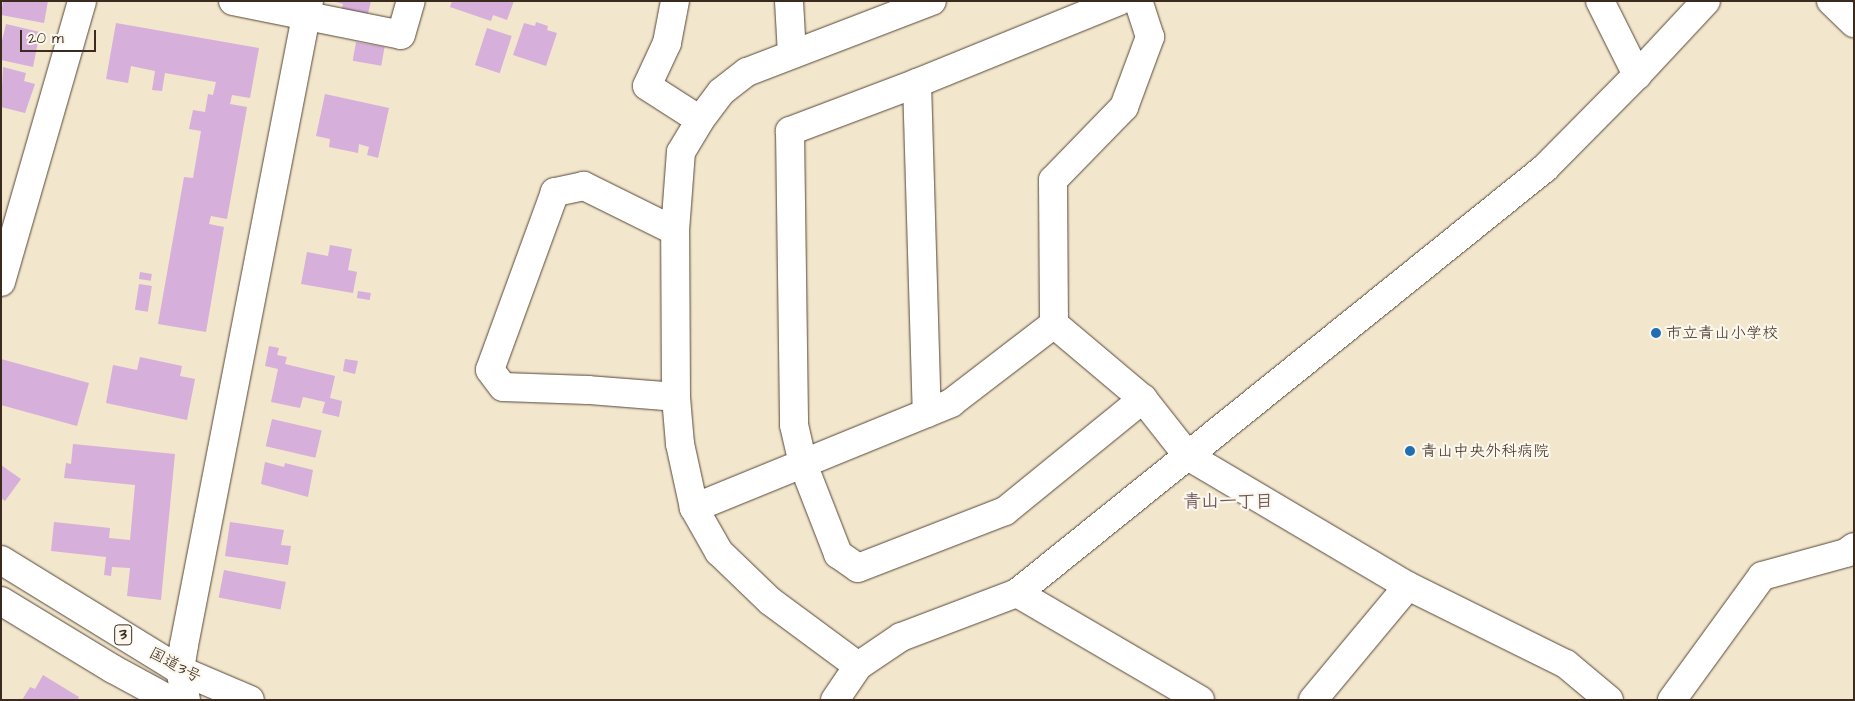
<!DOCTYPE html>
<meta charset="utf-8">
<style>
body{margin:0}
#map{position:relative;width:1855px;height:701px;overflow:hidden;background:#f2e6cc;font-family:"Architects Daughter","Klee One",sans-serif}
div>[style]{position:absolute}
.building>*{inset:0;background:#d6afdb;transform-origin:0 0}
.roads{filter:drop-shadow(0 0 1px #564638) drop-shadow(0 0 1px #564638)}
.minor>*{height:28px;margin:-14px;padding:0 14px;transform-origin:14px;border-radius:14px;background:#fff}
.highway>*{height:28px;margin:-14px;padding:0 14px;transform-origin:14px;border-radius:14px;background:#fff}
.dots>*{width:14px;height:14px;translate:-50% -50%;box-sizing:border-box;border:2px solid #fbf7ec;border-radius:50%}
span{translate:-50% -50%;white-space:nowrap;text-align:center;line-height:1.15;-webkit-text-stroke:4.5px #fbf7ec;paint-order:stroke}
.shield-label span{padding:1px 4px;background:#fbf7ec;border:1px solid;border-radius:4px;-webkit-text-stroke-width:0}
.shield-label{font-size:15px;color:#3b2a1e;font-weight:700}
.poi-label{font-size:16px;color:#3b2a1e}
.left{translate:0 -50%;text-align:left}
.street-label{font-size:16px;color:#3b2a1e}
.neighbourhood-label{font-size:18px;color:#715960;font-weight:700}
.frame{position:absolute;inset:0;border:2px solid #3b2a1e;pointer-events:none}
.scale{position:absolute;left:20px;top:30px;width:76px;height:22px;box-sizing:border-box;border:2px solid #3b2a1e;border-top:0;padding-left:6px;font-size:15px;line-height:18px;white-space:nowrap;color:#3b2a1e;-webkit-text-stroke:4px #fbf7ec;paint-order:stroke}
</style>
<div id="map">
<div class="building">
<i style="clip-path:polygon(3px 1px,48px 1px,44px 23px,1px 15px)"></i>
<i style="clip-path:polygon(332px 1px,371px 1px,367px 18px,341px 12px,343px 4px)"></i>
<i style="clip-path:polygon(452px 1px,514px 1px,507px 20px,493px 15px,491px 21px,450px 7px)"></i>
<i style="clip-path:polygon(536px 22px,548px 26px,547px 30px,557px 33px,546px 66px,513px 55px,524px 23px,535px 26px)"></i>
<i style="clip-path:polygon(116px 23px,259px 48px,250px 98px,232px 95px,230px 104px,247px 107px,227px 219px,211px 216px,209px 224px,224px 227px,206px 332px,158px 324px,184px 177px,193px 178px,201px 131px,189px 129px,193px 110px,205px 112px,208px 94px,213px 95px,216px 82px,165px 73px,162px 91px,152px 90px,155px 71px,131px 66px,128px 83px,106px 79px)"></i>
<i style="clip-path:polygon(6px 24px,40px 32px,33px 67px,1px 60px,1px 45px)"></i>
<i style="left:487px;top:28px;width:26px;height:39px;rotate:18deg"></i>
<i style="left:356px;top:42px;width:29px;height:19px;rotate:10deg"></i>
<i style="clip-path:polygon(3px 67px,26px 73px,24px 81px,35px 84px,25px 113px,1px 107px)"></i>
<i style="clip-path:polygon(325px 94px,389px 108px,378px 158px,367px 155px,369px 147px,359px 144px,358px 153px,329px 147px,330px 139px,316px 136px)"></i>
<i style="clip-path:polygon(330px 245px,352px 249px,348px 270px,357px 272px,353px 293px,301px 284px,307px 252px,328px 256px)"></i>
<i style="left:140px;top:272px;width:12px;height:7px;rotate:9deg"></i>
<i style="left:139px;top:284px;width:13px;height:26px;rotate:9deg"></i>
<i style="left:358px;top:291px;width:13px;height:7px;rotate:9deg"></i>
<i style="clip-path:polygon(269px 346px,279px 348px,277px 355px,287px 357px,285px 364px,335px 376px,330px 398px,342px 401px,339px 417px,322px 413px,325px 402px,303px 397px,300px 408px,271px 402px,278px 369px,265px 366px)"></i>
<i style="clip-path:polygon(140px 357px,182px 366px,180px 376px,195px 379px,187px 420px,106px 403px,113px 365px,137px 370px)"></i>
<i style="clip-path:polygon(1px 359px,89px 383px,77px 426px,1px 405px)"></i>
<i style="clip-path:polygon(345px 359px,358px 361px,355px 374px,343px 371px)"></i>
<i style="left:272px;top:419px;width:51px;height:28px;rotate:13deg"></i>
<i style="clip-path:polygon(73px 444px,175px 454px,161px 600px,127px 596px,130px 568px,112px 567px,111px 576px,104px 575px,106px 557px,51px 551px,54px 522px,110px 528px,109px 538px,130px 540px,135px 485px,64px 478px,66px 463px,71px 464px)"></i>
<i style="clip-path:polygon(265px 462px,284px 467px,285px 463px,313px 470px,308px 497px,261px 484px)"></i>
<i style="clip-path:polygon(1px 465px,21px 479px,5px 501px,1px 498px)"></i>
<i style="clip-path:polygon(230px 522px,284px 530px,281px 545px,291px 546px,288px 565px,225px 556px)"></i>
<i style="left:224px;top:570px;width:63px;height:28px;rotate:11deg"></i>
<i style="clip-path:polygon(43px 675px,79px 697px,78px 700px,22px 700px,30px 687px,35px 689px)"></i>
</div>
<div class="roads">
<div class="minor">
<i style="left:233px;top:1px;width:171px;rotate:11.4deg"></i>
<i style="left:401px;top:35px;width:35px;rotate:-74deg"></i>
<i style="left:675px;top:1px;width:43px;rotate:100.8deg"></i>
<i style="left:667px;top:43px;width:47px;rotate:114.9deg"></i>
<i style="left:647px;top:86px;width:63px;rotate:32.7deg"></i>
<i style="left:789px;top:1px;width:53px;rotate:86.8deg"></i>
<i style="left:1119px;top:1px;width:218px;rotate:157.9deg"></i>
<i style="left:917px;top:83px;width:136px;rotate:159.3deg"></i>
<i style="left:790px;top:131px;width:294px;rotate:89.2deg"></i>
<i style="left:794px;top:425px;width:40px;rotate:77deg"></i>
<i style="left:803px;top:464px;width:97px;rotate:68.7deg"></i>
<i style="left:838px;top:554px;width:24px;rotate:35deg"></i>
<i style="left:858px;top:568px;width:158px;rotate:-21.2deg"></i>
<i style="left:1005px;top:511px;width:178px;rotate:-39.1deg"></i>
<i style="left:1600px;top:1px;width:83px;rotate:63.4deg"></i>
<i style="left:1831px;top:1px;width:32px;rotate:44deg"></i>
<i style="left:917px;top:83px;width:330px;rotate:88.3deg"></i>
<i style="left:675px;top:231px;width:102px;rotate:-153.7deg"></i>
<i style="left:584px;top:186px;width:30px;rotate:168deg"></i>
<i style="left:555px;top:192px;width:189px;rotate:110.1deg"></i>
<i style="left:490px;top:370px;width:21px;rotate:53deg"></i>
<i style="left:503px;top:387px;width:85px;rotate:2deg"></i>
<i style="left:588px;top:390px;width:88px;rotate:4.5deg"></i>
<i style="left:1px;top:282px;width:292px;rotate:-73.9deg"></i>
<i style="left:1054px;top:324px;width:144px;rotate:-90.4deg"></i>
<i style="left:1053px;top:180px;width:102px;rotate:-45.8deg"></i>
<i style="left:1124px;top:107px;width:75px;rotate:-69.6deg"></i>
<i style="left:1150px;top:37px;width:38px;rotate:-108deg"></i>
<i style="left:694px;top:508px;width:278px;rotate:-22.2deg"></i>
<i style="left:951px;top:403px;width:130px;rotate:-37.5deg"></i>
<i style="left:1054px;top:324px;width:116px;rotate:40.1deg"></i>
<i style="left:1143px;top:399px;width:73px;rotate:51.7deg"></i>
<i style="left:1188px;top:456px;width:256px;rotate:30.6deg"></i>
<i style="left:1408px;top:586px;width:176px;rotate:26.3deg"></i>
<i style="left:1566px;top:664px;width:56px;rotate:39.9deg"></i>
<i style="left:1017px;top:593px;width:212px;rotate:30.3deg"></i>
<i style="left:858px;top:666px;width:109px;rotate:-143.5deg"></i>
<i style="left:770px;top:601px;width:71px;rotate:-136.1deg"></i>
<i style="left:719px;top:552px;width:51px;rotate:-119.6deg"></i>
<i style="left:694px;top:508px;width:66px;rotate:-102.3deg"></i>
<i style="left:680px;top:444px;width:47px;rotate:-94.9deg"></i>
<i style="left:676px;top:397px;width:166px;rotate:-90.3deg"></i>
<i style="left:675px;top:231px;width:79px;rotate:-85.7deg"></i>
<i style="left:681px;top:152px;width:37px;rotate:-59deg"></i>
<i style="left:700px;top:120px;width:35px;rotate:-53deg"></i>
<i style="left:721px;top:92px;width:33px;rotate:-38deg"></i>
<i style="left:747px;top:72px;width:198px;rotate:-21deg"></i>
<i style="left:186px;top:700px;width:31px;rotate:-101deg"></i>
<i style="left:180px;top:670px;width:25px;rotate:-81deg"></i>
<i style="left:184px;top:645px;width:656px;rotate:-79.02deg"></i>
<i style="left:835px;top:700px;width:41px;rotate:-55.9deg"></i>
<i style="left:858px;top:666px;width:52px;rotate:-34deg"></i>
<i style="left:901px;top:637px;width:124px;rotate:-20.8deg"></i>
<i style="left:1017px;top:593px;width:678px;rotate:-38.83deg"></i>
<i style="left:1545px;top:168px;width:131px;rotate:-45.3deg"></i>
<i style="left:1637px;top:75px;width:101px;rotate:-47deg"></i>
<i style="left:1313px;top:700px;width:148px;rotate:-50.2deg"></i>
<i style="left:1672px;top:700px;width:153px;rotate:-54deg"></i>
<i style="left:1762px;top:576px;width:87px;rotate:-15.3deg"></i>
<i style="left:1846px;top:553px;width:10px;rotate:-37deg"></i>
</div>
<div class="highway">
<i style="left:1px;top:560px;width:210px;rotate:31.6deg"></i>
<i style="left:180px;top:670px;width:76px;rotate:23.2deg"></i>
<i style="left:1px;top:601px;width:131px;rotate:31.3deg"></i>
<i style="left:113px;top:669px;width:65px;rotate:28.5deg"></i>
</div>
</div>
<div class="dots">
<i style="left:1656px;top:333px;background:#1f6fb2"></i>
<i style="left:1410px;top:451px;background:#1f6fb2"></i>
</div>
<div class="shield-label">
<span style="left:123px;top:635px">3</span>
</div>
<div class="poi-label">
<span class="left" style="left:1666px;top:333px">市立青山小学校</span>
<span class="left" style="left:1421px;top:451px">青山中央外科病院</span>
</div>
<div class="street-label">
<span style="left:175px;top:665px;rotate:28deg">国道3号</span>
</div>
<div class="neighbourhood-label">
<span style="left:1228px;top:502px">青山一丁目</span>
</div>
<div class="frame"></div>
<div class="scale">20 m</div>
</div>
